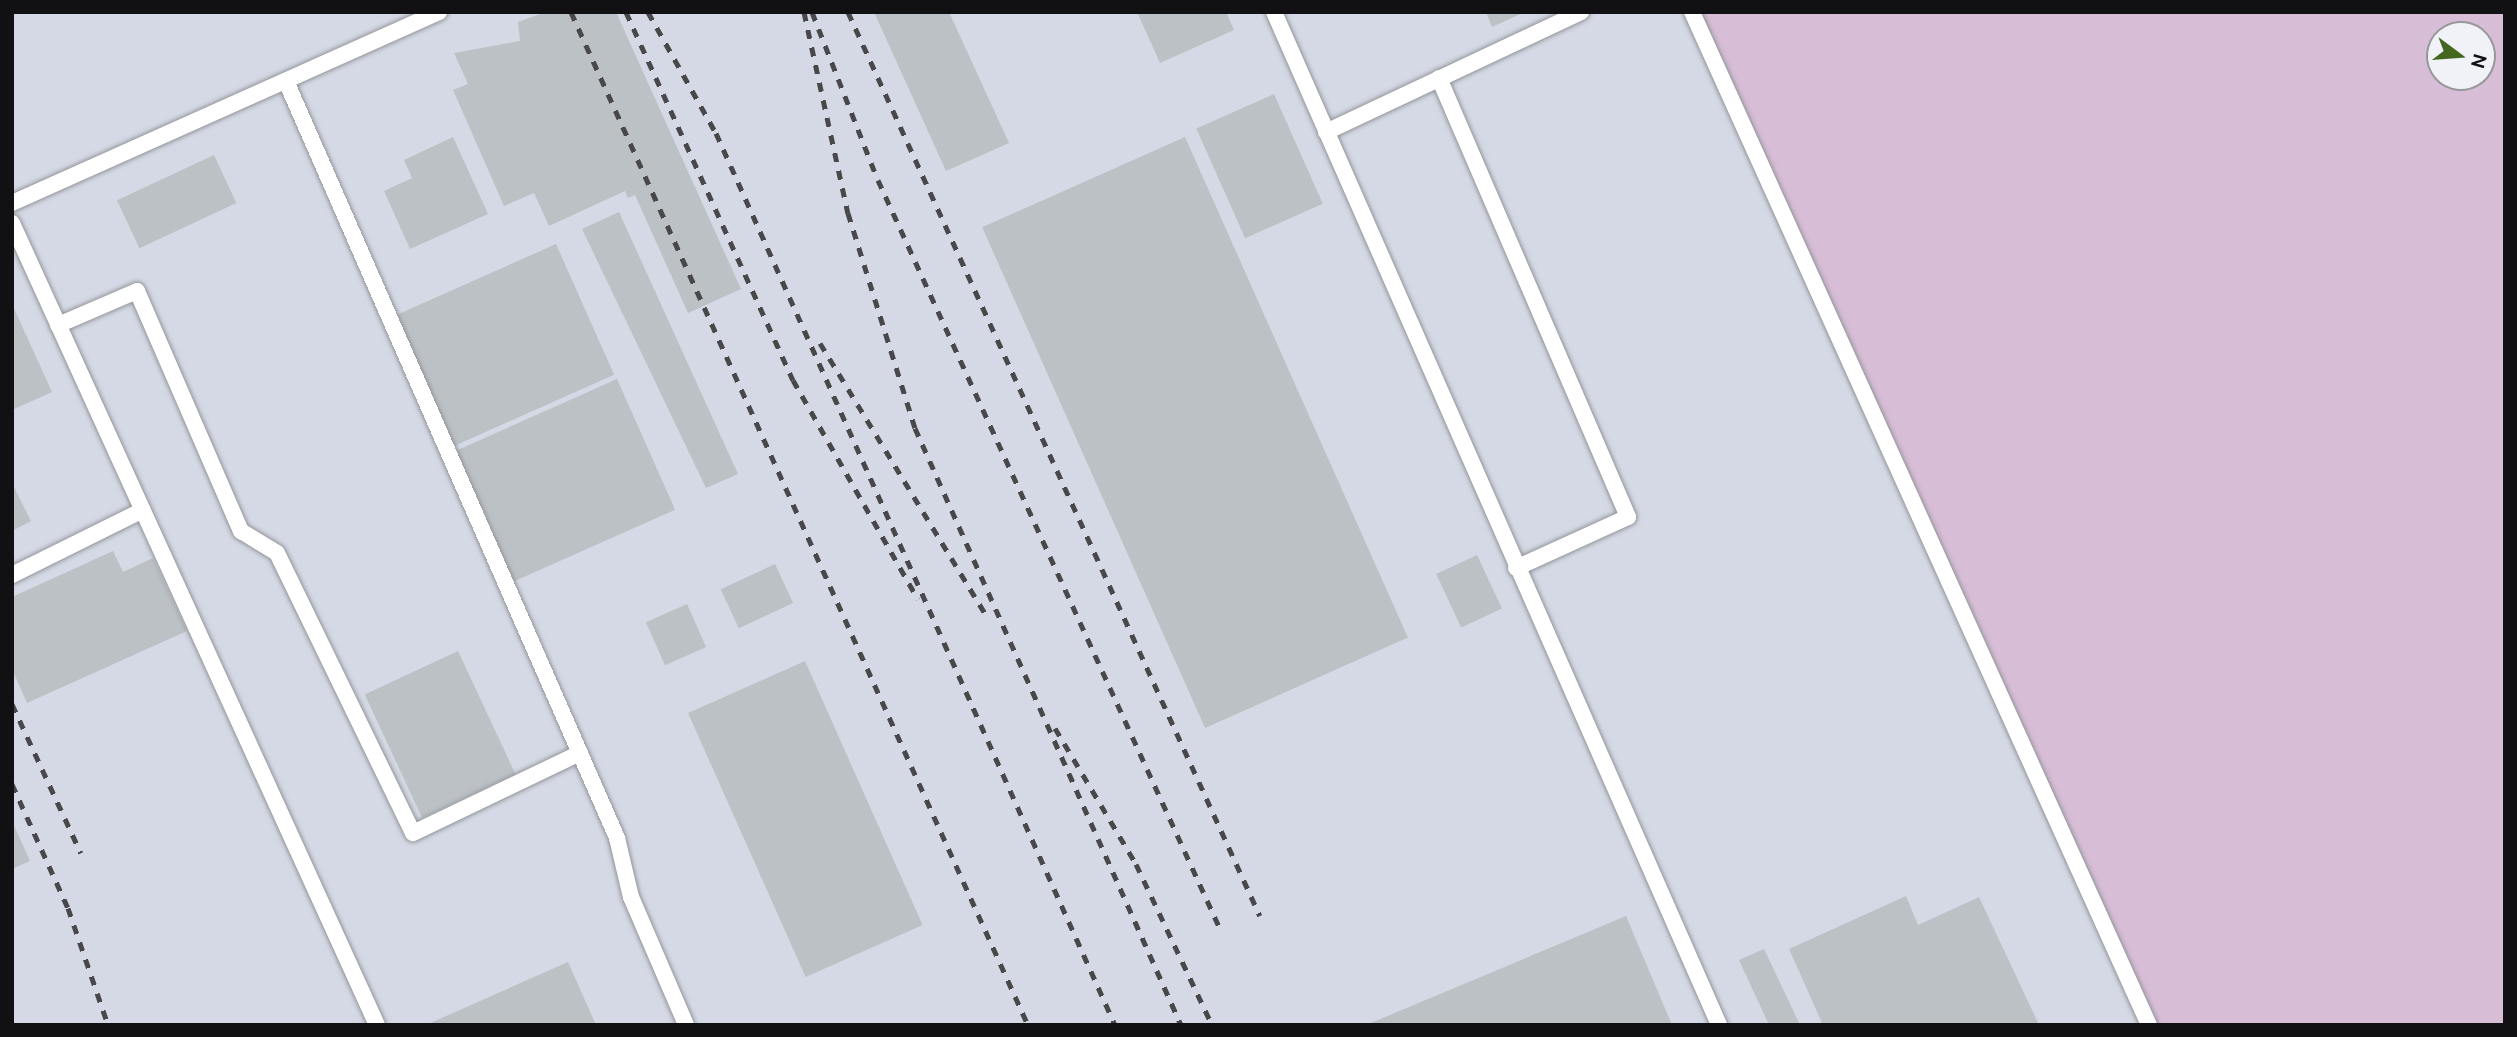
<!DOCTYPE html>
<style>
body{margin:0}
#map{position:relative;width:2517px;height:1037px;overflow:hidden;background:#e2e4ea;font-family:Ubuntu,sans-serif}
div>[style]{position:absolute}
.built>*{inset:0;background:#d4d9e5}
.green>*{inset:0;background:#d7bdd6}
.building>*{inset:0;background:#bcc1c5;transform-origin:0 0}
.roads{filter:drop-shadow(0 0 2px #93959a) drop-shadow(0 0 2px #93959a)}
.lane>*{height:16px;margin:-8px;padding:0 8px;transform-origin:8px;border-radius:8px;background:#fff}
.rail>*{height:5px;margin-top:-2.5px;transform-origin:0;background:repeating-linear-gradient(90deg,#48484b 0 9px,transparent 0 18px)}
span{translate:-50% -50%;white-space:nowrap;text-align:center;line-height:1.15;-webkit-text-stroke:5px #f0f2f7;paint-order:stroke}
.frame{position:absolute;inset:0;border:14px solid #111113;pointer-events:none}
.north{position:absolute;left:2426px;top:21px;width:70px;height:70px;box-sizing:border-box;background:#f0f2f7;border:2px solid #97989c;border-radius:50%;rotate:106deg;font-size:19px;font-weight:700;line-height:28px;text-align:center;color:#111113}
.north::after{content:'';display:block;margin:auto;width:24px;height:32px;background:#43671f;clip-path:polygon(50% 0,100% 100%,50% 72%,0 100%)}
</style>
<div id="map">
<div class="built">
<i style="clip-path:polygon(12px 12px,1692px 12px,2150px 1025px,12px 1025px)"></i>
</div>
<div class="green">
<i style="clip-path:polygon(evenodd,1692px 12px,2505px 12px,2505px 1025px,2149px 1025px,1692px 12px,2440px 35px,2482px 35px,2482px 77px,2440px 77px,2440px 35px)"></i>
</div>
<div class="building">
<i style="clip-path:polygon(546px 12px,616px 12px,741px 289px,688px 313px,635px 195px,628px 198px,625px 191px,549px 226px,534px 193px,504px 206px,453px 90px,468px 84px,454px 53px,520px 41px,518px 22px)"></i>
<i style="clip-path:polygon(874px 12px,949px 12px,1009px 143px,946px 171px)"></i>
<i style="clip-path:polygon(1137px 12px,1226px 12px,1234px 30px,1160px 63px)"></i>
<i style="clip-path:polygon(1486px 12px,1525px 12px,1492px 27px)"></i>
<i style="left:1274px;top:94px;width:120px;height:85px;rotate:66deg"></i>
<i style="clip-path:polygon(453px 137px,488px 214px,410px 249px,384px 191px,412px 178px,404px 160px)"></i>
<i style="left:1185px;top:137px;width:548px;height:222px;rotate:66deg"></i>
<i style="left:214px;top:155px;width:53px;height:107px;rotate:65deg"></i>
<i style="clip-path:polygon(619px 212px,738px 474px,706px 488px,582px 229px)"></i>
<i style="left:556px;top:244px;width:143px;height:179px;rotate:66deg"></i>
<i style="clip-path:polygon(12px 304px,52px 392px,12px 410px)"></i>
<i style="left:617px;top:379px;width:143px;height:178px;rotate:66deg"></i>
<i style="clip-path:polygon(12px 483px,31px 521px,12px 531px)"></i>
<i style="clip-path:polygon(113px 551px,123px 572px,153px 558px,187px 631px,27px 703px,12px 669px,12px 597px)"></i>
<i style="left:1477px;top:555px;width:59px;height:45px;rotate:65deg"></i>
<i style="left:775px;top:564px;width:43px;height:60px;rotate:65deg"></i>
<i style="left:687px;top:604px;width:47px;height:45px;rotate:66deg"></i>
<i style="left:458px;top:651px;width:136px;height:103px;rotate:65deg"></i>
<i style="left:805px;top:661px;width:289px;height:128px;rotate:66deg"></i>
<i style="clip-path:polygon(12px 821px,30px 861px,12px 869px)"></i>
<i style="clip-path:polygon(1906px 896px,1918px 925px,1979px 897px,2039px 1025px,1823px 1025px,1789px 949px)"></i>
<i style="clip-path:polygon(1626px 916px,1672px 1025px,1366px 1025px)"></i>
<i style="clip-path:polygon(1764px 949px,1800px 1025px,1769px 1025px,1739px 960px)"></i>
<i style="clip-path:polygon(568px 962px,596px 1025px,426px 1025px)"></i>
</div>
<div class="roads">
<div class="lane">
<i style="left:1274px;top:12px;width:1106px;rotate:66.28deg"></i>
<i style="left:1692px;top:12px;width:1111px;rotate:65.72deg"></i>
<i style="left:1439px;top:78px;width:478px;rotate:66.7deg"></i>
<i style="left:1628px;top:517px;width:123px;rotate:155.5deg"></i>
<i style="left:286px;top:81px;width:826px;rotate:66.38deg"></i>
<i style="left:617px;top:838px;width:61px;rotate:76.7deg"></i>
<i style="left:631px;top:897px;width:139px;rotate:66.7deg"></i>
<i style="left:1326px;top:132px;width:282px;rotate:-25.2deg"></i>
<i style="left:12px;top:203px;width:468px;rotate:-24.1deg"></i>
<i style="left:12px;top:223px;width:881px;rotate:65.53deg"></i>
<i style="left:58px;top:325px;width:86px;rotate:-23.3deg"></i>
<i style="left:137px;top:291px;width:262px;rotate:66.6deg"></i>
<i style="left:241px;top:531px;width:42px;rotate:31.4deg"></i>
<i style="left:277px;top:553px;width:311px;rotate:64.1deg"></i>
<i style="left:413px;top:833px;width:185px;rotate:-25.6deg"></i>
<i style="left:12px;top:575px;width:146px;rotate:-26.4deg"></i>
</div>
</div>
<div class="rail">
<i style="left:571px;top:12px;width:1111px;rotate:65.72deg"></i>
<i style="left:626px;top:12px;width:404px;rotate:65.6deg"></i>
<i style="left:793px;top:380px;width:252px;rotate:60.3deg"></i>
<i style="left:648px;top:12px;width:139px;rotate:60.7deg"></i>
<i style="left:716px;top:133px;width:977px;rotate:65.9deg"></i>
<i style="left:804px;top:12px;width:206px;rotate:77.7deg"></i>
<i style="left:848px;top:213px;width:225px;rotate:72.7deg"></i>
<i style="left:915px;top:428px;width:654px;rotate:65.98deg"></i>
<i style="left:812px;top:12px;width:180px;rotate:68.6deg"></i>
<i style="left:878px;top:180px;width:826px;rotate:65.45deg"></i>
<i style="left:848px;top:12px;width:993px;rotate:65.5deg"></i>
<i style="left:820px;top:343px;width:322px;rotate:58.6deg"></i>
<i style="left:12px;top:704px;width:164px;rotate:65.2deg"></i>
<i style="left:1055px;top:728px;width:158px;rotate:59.2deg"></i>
<i style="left:1136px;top:864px;width:178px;rotate:64.7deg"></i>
<i style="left:12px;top:784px;width:136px;rotate:65.7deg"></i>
<i style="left:68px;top:908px;width:124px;rotate:71.1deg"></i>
</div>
<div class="frame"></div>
<div class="north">N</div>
</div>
